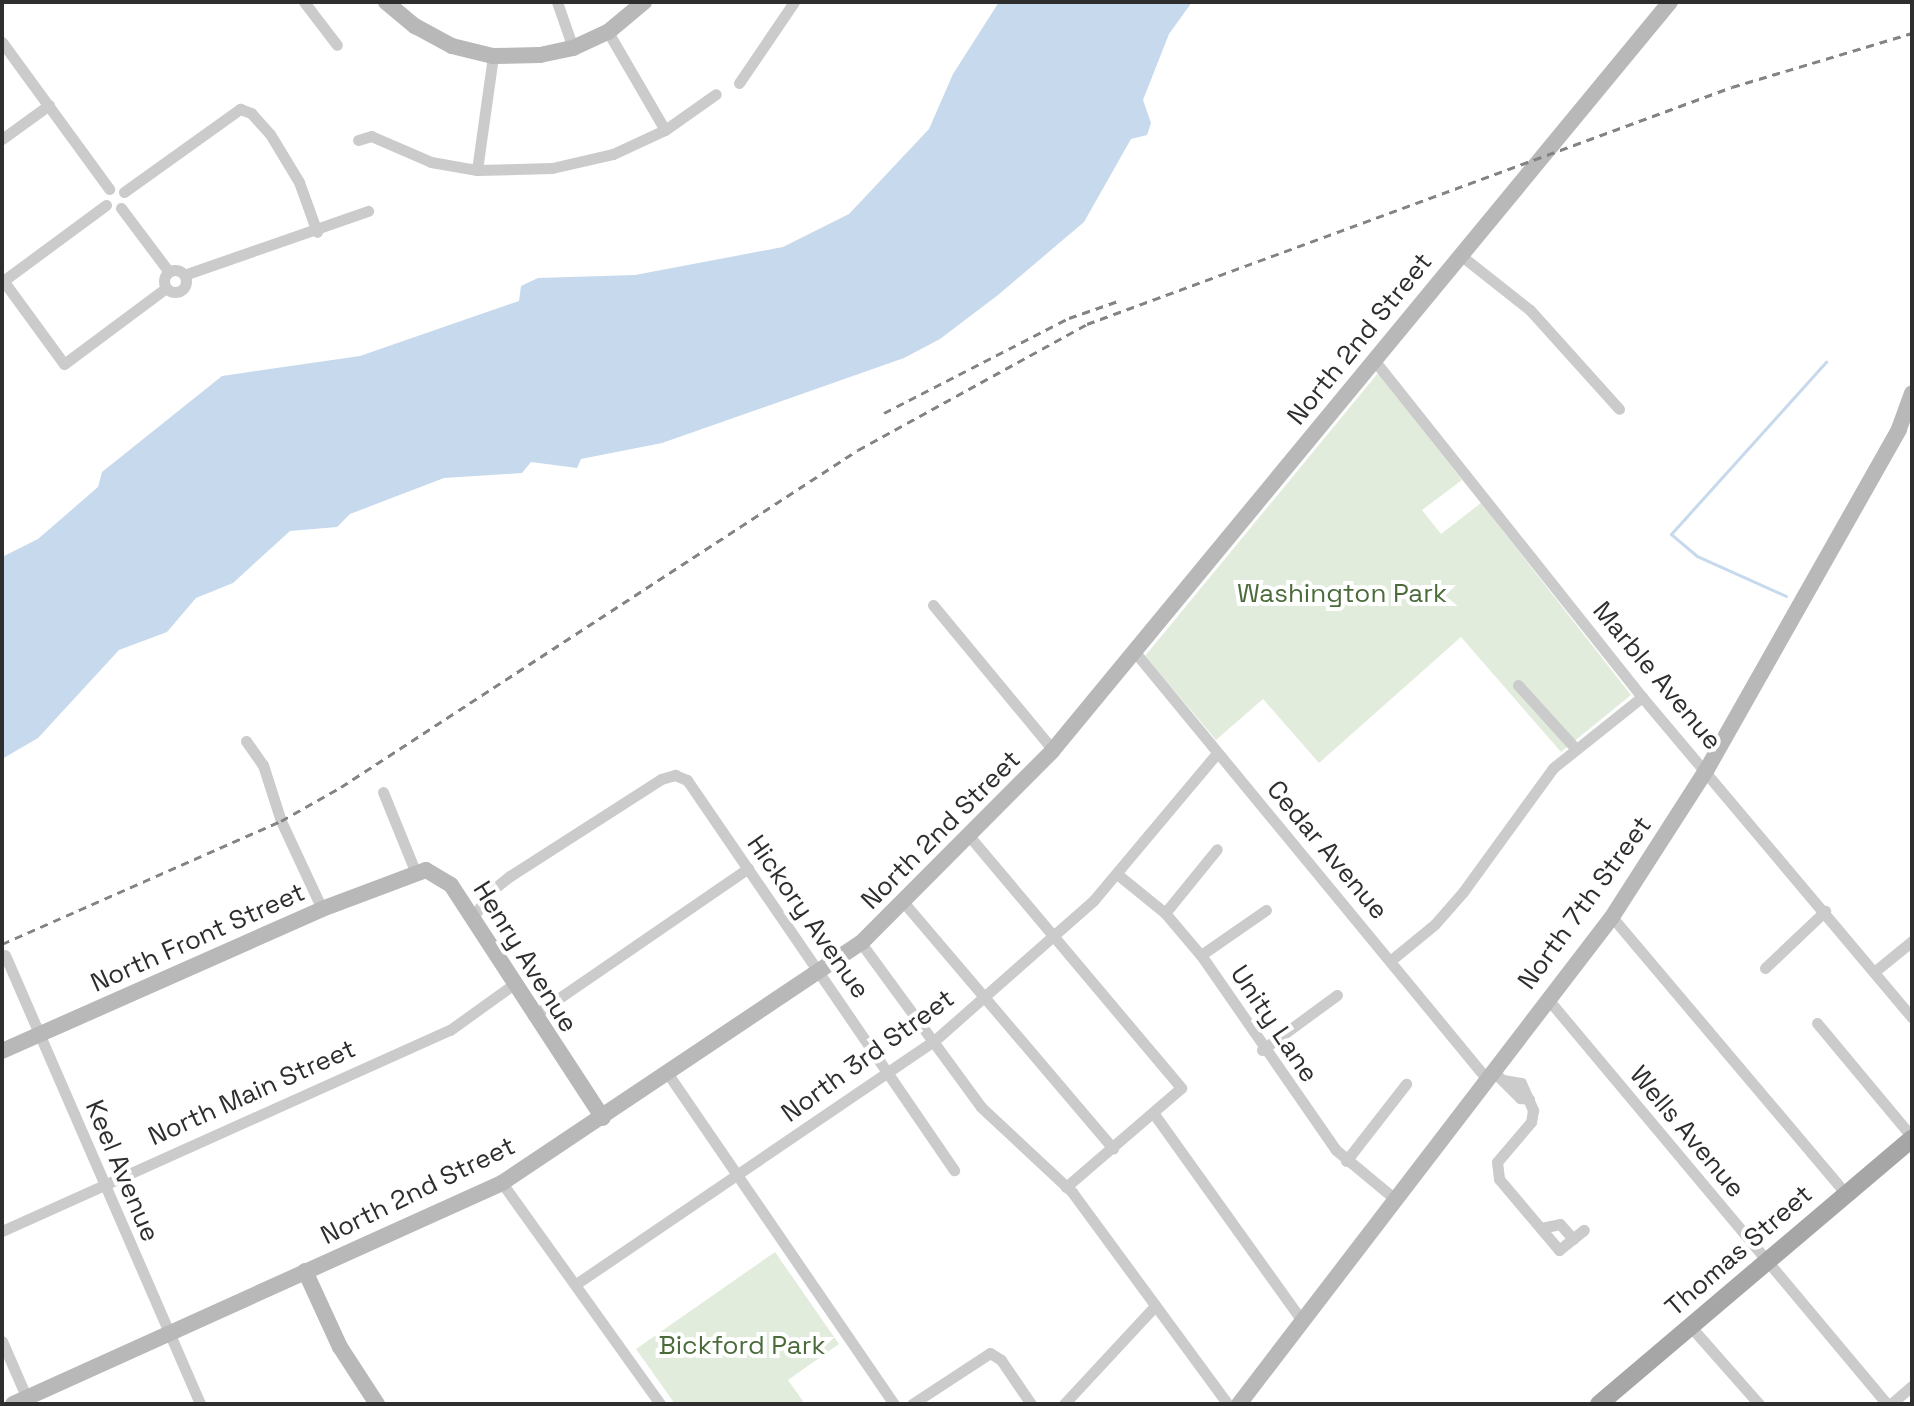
<!DOCTYPE html>
<style>
body{margin:0}
#map{position:relative;width:1914px;height:1406px;overflow:hidden;background:#fff;font-family:"Space Grotesk",sans-serif}
div>[style]{position:absolute}
.green>*{inset:0;background:#e2ecdc}
.water>*{inset:0;background:#c7d9ec}
.stream>*{height:3px;margin:-1.5px;padding:0 1.5px;transform-origin:1.5px;border-radius:1.5px;background:#c7d9ec}
.street>*{height:11px;margin:-5.5px;padding:0 5.5px;transform-origin:5.5px;border-radius:5.5px;background:#cbcbcb}
.street>.ring{margin:-5.5px;padding:0;box-sizing:content-box;background:none;border:11px solid #cbcbcb;border-radius:50%}
.secondary>*{height:16px;margin:-8px;padding:0 8px;transform-origin:8px;border-radius:8px;background:#b8b8b8}
.primary>*{height:18px;margin:-9px;padding:0 9px;transform-origin:9px;border-radius:9px;background:#a6a6a6}
.rail>*{height:3px;margin-top:-1.5px;transform-origin:0;background:repeating-linear-gradient(90deg,#838383 0 8px,transparent 0 14px)}
span{translate:-50% -50%;white-space:nowrap;text-align:center;line-height:1.15;-webkit-text-stroke:8px #fff;paint-order:stroke}
.street-label{font-size:26px;color:#2e2e2e}
.park-label{font-size:26px;color:#4b6b3b}
.frame{position:absolute;inset:0;border:4px solid #2e2e2e;pointer-events:none}
</style>
<div id="map">
<div class="green">
<i style="clip-path:polygon(1378px 373px,1462px 480px,1422px 510px,1441px 534px,1481px 503px,1631px 695px,1561px 752px,1461px 637px,1319px 763px,1263px 699px,1216px 740px,1145px 656px)"></i>
<i style="clip-path:polygon(775px 1252px,839px 1344px,788px 1380px,805px 1404px,675px 1404px,636px 1349px)"></i>
</div>
<div class="water">
<i style="clip-path:polygon(999px 2px,1192px 2px,1169px 34px,1143px 100px,1151px 123px,1147px 135px,1131px 139px,1084px 222px,998px 295px,940px 339px,904px 358px,662px 443px,581px 459px,577px 468px,531px 462px,522px 473px,444px 478px,350px 514px,337px 527px,290px 531px,233px 583px,196px 598px,167px 632px,119px 650px,38px 738px,2px 759px,2px 557px,38px 539px,98px 487px,102px 472px,222px 376px,360px 356px,519px 301px,521px 286px,538px 278px,635px 275px,783px 247px,849px 214px,929px 129px,953px 74px)"></i>
</div>
<div class="stream">
<i style="left:1786px;top:596px;width:98px;rotate:-155.8deg"></i>
<i style="left:1697px;top:556px;width:34px;rotate:-140deg"></i>
<i style="left:1671px;top:534px;width:232px;rotate:-48deg"></i>
</div>
<div class="street">
<i style="left:304px;top:2px;width:54px;rotate:52.5deg"></i>
<i style="left:557px;top:2px;width:49px;rotate:70.8deg"></i>
<i style="left:608px;top:32px;width:113px;rotate:59.8deg"></i>
<i style="left:2px;top:42px;width:182px;rotate:53.9deg"></i>
<i style="left:739px;top:83px;width:98px;rotate:-55.8deg"></i>
<i style="left:2px;top:139px;width:58px;rotate:-35.9deg"></i>
<i style="left:358px;top:140px;width:14px;rotate:-17deg"></i>
<i style="left:371px;top:136px;width:65px;rotate:23.4deg"></i>
<i style="left:431px;top:162px;width:47px;rotate:9.9deg"></i>
<i style="left:477px;top:170px;width:75px;rotate:-1.5deg"></i>
<i style="left:552px;top:168px;width:63px;rotate:-12.9deg"></i>
<i style="left:613px;top:154px;width:57px;rotate:-24.8deg"></i>
<i style="left:665px;top:130px;width:62px;rotate:-35.2deg"></i>
<i style="left:477px;top:170px;width:115px;rotate:-82deg"></i>
<i style="left:124px;top:192px;width:143px;rotate:-35.6deg"></i>
<i style="left:240px;top:109px;width:12px;rotate:20deg"></i>
<i style="left:251px;top:113px;width:28px;rotate:48deg"></i>
<i style="left:270px;top:134px;width:56px;rotate:58.9deg"></i>
<i style="left:299px;top:182px;width:53px;rotate:70.2deg"></i>
<i style="left:121px;top:208px;width:80px;rotate:53.1deg"></i>
<i style="left:1459px;top:254px;width:90px;rotate:38.3deg"></i>
<i style="left:1530px;top:310px;width:133px;rotate:48deg"></i>
<i class="ring" style="left:164px;top:270px;width:11px;height:11px"></i>
<i style="left:184px;top:275px;width:195px;rotate:-19.2deg"></i>
<i style="left:2px;top:279px;width:105px;rotate:53.9deg"></i>
<i style="left:64px;top:364px;width:127px;rotate:-36.7deg"></i>
<i style="left:3px;top:281px;width:128px;rotate:-36.4deg"></i>
<i style="left:1374px;top:360px;width:431px;rotate:51.5deg"></i>
<i style="left:1642px;top:697px;width:419px;rotate:49.9deg"></i>
<i style="left:933px;top:605px;width:188px;rotate:50.4deg"></i>
<i style="left:1134px;top:651px;width:553px;rotate:50.5deg"></i>
<i style="left:1518px;top:685px;width:86px;rotate:47.8deg"></i>
<i style="left:246px;top:741px;width:29px;rotate:55deg"></i>
<i style="left:263px;top:765px;width:59px;rotate:72.2deg"></i>
<i style="left:281px;top:821px;width:97px;rotate:65deg"></i>
<i style="left:383px;top:792px;width:85px;rotate:67.9deg"></i>
<i style="left:970px;top:837px;width:328px;rotate:49.9deg"></i>
<i style="left:1181px;top:1088px;width:152px;rotate:139.3deg"></i>
<i style="left:1117px;top:874px;width:62px;rotate:39.1deg"></i>
<i style="left:1165px;top:913px;width:59px;rotate:49.8deg"></i>
<i style="left:1203px;top:958px;width:234px;rotate:55.3deg"></i>
<i style="left:1336px;top:1150px;width:77px;rotate:39.7deg"></i>
<i style="left:905px;top:904px;width:321px;rotate:49.6deg"></i>
<i style="left:1165px;top:913px;width:82px;rotate:-50.9deg"></i>
<i style="left:1612px;top:917px;width:363px;rotate:49.8deg"></i>
<i style="left:472px;top:919px;width:32px;rotate:-56deg"></i>
<i style="left:490px;top:892px;width:26px;rotate:-39deg"></i>
<i style="left:510px;top:876px;width:179px;rotate:-32.7deg"></i>
<i style="left:661px;top:779px;width:15px;rotate:-16deg"></i>
<i style="left:675px;top:775px;width:13px;rotate:23deg"></i>
<i style="left:687px;top:780px;width:473px;rotate:55.6deg"></i>
<i style="left:861px;top:943px;width:203px;rotate:53.8deg"></i>
<i style="left:981px;top:1107px;width:125px;rotate:43deg"></i>
<i style="left:1072px;top:1192px;width:263px;rotate:53.7deg"></i>
<i style="left:5px;top:955px;width:490px;rotate:66.5deg"></i>
<i style="left:1201px;top:955px;width:79px;rotate:-34.7deg"></i>
<i style="left:1390px;top:961px;width:58px;rotate:-39.4deg"></i>
<i style="left:1435px;top:924px;width:43px;rotate:-48.8deg"></i>
<i style="left:1463px;top:892px;width:153px;rotate:-54deg"></i>
<i style="left:1553px;top:768px;width:114px;rotate:-38.6deg"></i>
<i style="left:1765px;top:968px;width:83px;rotate:-43.5deg"></i>
<i style="left:1874px;top:972px;width:49px;rotate:-39.2deg"></i>
<i style="left:1547px;top:998px;width:530px;rotate:50.06deg"></i>
<i style="left:533px;top:1016px;width:261px;rotate:-34.5deg"></i>
<i style="left:1817px;top:1023px;width:148px;rotate:50.2deg"></i>
<i style="left:1262px;top:1050px;width:93px;rotate:-36.3deg"></i>
<i style="left:668px;top:1074px;width:400px;rotate:55.6deg"></i>
<i style="left:1499px;top:1077px;width:30px;rotate:45deg"></i>
<i style="left:1520px;top:1098px;width:9px;rotate:6deg"></i>
<i style="left:1503px;top:1080px;width:18px;rotate:9deg"></i>
<i style="left:1521px;top:1083px;width:30px;rotate:66deg"></i>
<i style="left:1533px;top:1110px;width:12px;rotate:99deg"></i>
<i style="left:1531px;top:1122px;width:52px;rotate:130.4deg"></i>
<i style="left:1497px;top:1162px;width:17px;rotate:83deg"></i>
<i style="left:1499px;top:1179px;width:93px;rotate:49.8deg"></i>
<i style="left:1559px;top:1250px;width:32px;rotate:-39deg"></i>
<i style="left:1154px;top:1114px;width:252px;rotate:54.4deg"></i>
<i style="left:1346px;top:1161px;width:98px;rotate:-52.1deg"></i>
<i style="left:502px;top:1183px;width:272px;rotate:54.4deg"></i>
<i style="left:1541px;top:1228px;width:19px;rotate:-12deg"></i>
<i style="left:1560px;top:1224px;width:20px;rotate:49deg"></i>
<i style="left:2px;top:1231px;width:491px;rotate:-24.2deg"></i>
<i style="left:450px;top:1030px;width:79px;rotate:-35.7deg"></i>
<i style="left:576px;top:1284px;width:433px;rotate:-34.2deg"></i>
<i style="left:934px;top:1041px;width:212px;rotate:-41.4deg"></i>
<i style="left:1093px;top:901px;width:193px;rotate:-50deg"></i>
<i style="left:1691px;top:1327px;width:103px;rotate:48.6deg"></i>
<i style="left:2px;top:1341px;width:68px;rotate:66.5deg"></i>
<i style="left:912px;top:1404px;width:93px;rotate:-33.2deg"></i>
<i style="left:990px;top:1353px;width:13px;rotate:32deg"></i>
<i style="left:1001px;top:1360px;width:53px;rotate:55.7deg"></i>
<i style="left:1064px;top:1404px;width:134px;rotate:-47.1deg"></i>
<i style="left:1891px;top:1404px;width:28px;rotate:-41deg"></i>
</div>
<div class="secondary">
<i style="left:386px;top:2px;width:38px;rotate:40deg"></i>
<i style="left:415px;top:26px;width:42px;rotate:28.4deg"></i>
<i style="left:452px;top:46px;width:42px;rotate:13.7deg"></i>
<i style="left:493px;top:56px;width:47px;rotate:-1.2deg"></i>
<i style="left:540px;top:55px;width:34px;rotate:-12deg"></i>
<i style="left:573px;top:48px;width:38px;rotate:-25deg"></i>
<i style="left:608px;top:32px;width:47px;rotate:-39.8deg"></i>
<i style="left:2px;top:1051px;width:350px;rotate:-23.9deg"></i>
<i style="left:322px;top:909px;width:111px;rotate:-20.6deg"></i>
<i style="left:426px;top:870px;width:29px;rotate:31deg"></i>
<i style="left:451px;top:885px;width:278px;rotate:56.9deg"></i>
<i style="left:305px;top:1271px;width:84px;rotate:65.3deg"></i>
<i style="left:340px;top:1347px;width:68px;rotate:57deg"></i>
<i style="left:13px;top:1404px;width:537px;rotate:-24.32deg"></i>
<i style="left:502px;top:1183px;width:432px;rotate:-33.8deg"></i>
<i style="left:861px;top:943px;width:272px;rotate:-45.1deg"></i>
<i style="left:1053px;top:750px;width:970px;rotate:-50.48deg"></i>
<i style="left:1239px;top:1404px;width:613px;rotate:-52.55deg"></i>
<i style="left:1612px;top:917px;width:176px;rotate:-57.3deg"></i>
<i style="left:1707px;top:769px;width:390px;rotate:-60.5deg"></i>
<i style="left:1899px;top:429px;width:38px;rotate:-70deg"></i>
</div>
<div class="primary">
<i style="left:1599px;top:1404px;width:410px;rotate:-40.3deg"></i>
</div>
<div class="rail">
<i style="left:884px;top:413px;width:208px;rotate:-27.2deg"></i>
<i style="left:1069px;top:318px;width:52px;rotate:-19.1deg"></i>
<i style="left:2px;top:944px;width:305px;rotate:-23.8deg"></i>
<i style="left:281px;top:821px;width:69px;rotate:-29.5deg"></i>
<i style="left:341px;top:787px;width:617px;rotate:-33.1deg"></i>
<i style="left:858px;top:450px;width:261px;rotate:-28.8deg"></i>
<i style="left:1087px;top:324px;width:687px;rotate:-20.18deg"></i>
<i style="left:1732px;top:87px;width:188px;rotate:-16.7deg"></i>
</div>
<div class="street-label">
<span style="left:1360px;top:339px;rotate:-51deg">North 2nd Street</span>
<span style="left:1657px;top:676px;rotate:50deg">Marble Avenue</span>
<span style="left:941px;top:830px;rotate:-45deg">North 2nd Street</span>
<span style="left:1327px;top:850px;rotate:50deg">Cedar Avenue</span>
<span style="left:1585px;top:903px;rotate:-54deg">North 7th Street</span>
<span style="left:808px;top:917px;rotate:55deg">Hickory Avenue</span>
<span style="left:198px;top:938px;rotate:-24deg">North Front Street</span>
<span style="left:525px;top:957px;rotate:58deg">Henry Avenue</span>
<span style="left:1274px;top:1024px;rotate:56deg">Unity Lane</span>
<span style="left:868px;top:1056px;rotate:-36deg">North 3rd Street</span>
<span style="left:252px;top:1093px;rotate:-24deg">North Main Street</span>
<span style="left:1687px;top:1132px;rotate:50deg">Wells Avenue</span>
<span style="left:122px;top:1171px;rotate:67deg">Keel Avenue</span>
<span style="left:418px;top:1191px;rotate:-26deg">North 2nd Street</span>
<span style="left:1739px;top:1251px;rotate:-41deg">Thomas Street</span>
</div>
<div class="park-label">
<span style="left:1342px;top:594px">Washington Park</span>
<span style="left:742px;top:1346px">Bickford Park</span>
</div>
<div class="frame"></div>
</div>
